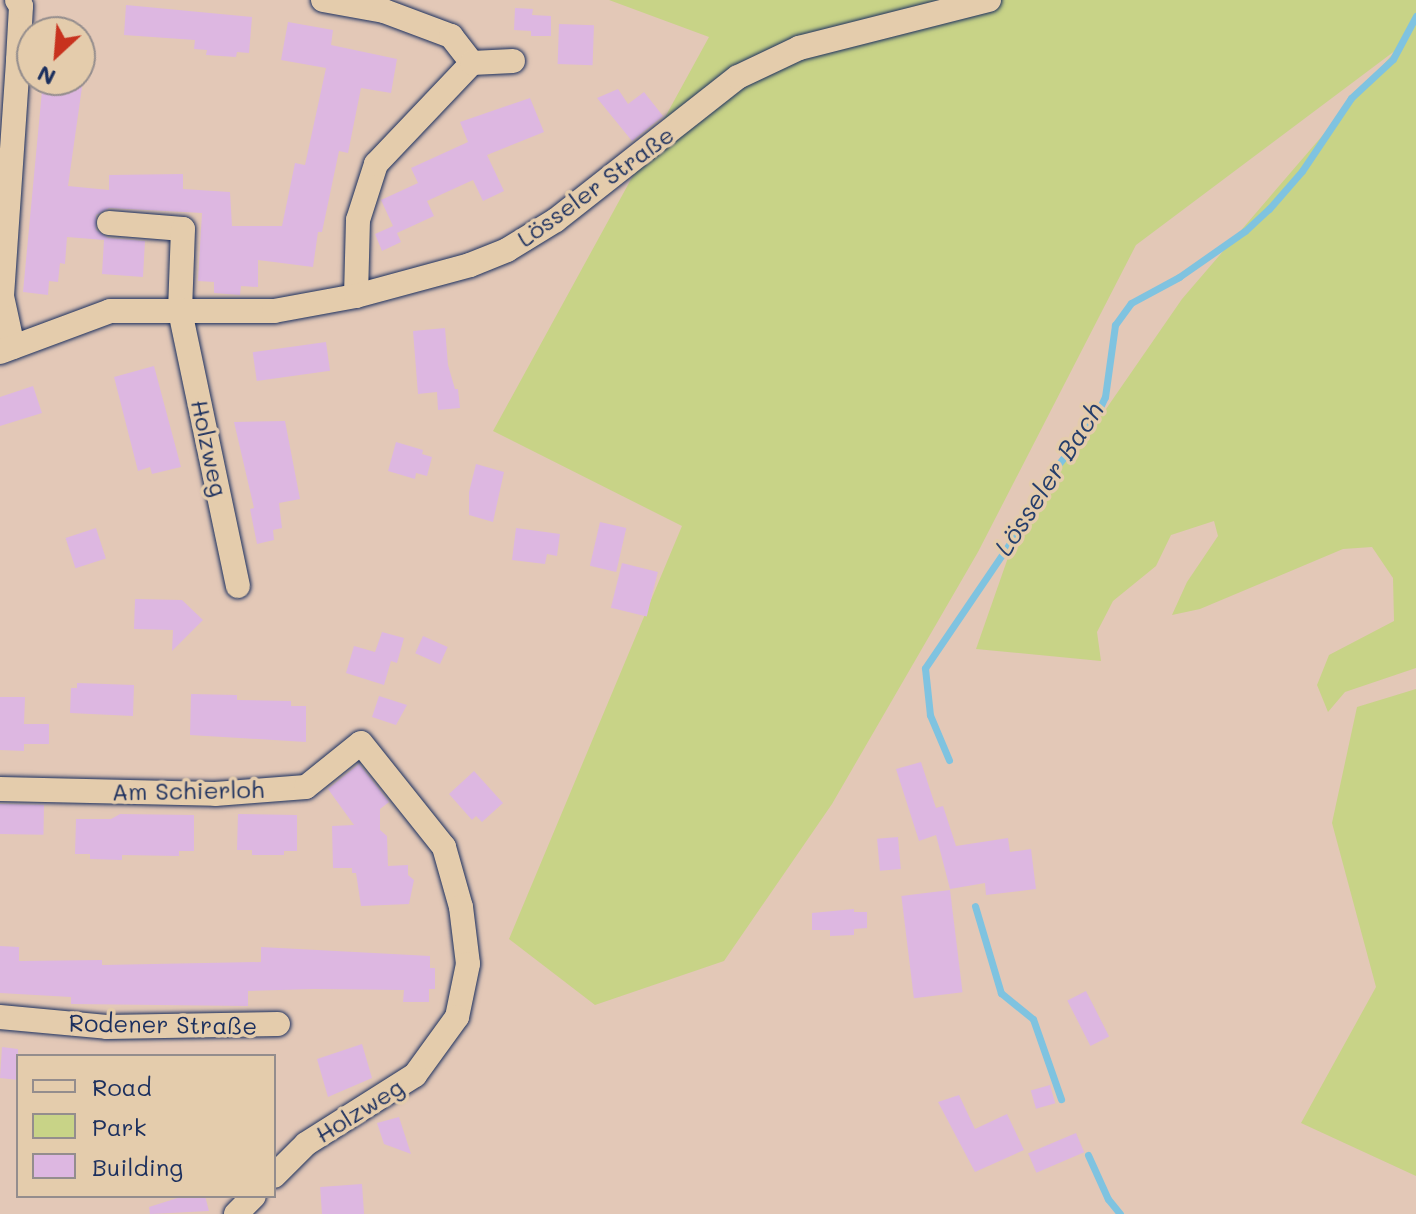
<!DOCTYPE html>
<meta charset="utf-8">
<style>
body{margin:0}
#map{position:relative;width:1416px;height:1214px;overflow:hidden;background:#e3c8b7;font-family:Mali,sans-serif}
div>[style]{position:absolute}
.green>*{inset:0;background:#c8d387}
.stream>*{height:7px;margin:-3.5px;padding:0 3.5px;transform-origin:3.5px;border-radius:3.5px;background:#7fc3e0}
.building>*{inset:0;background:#ddb7e1;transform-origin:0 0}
.roads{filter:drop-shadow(0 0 2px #1b2f5e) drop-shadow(0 0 2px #1b2f5e)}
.minor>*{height:24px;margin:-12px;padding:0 12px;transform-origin:12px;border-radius:12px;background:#e4ccac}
span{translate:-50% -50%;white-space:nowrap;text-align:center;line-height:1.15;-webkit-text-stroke:7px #e4ccac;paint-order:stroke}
.street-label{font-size:24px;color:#1b2f5e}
.water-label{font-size:26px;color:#253e6b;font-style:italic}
.legend{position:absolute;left:16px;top:1054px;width:260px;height:144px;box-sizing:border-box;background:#e4ccac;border:2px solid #948d8d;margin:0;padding:10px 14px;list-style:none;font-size:24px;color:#1b2f5e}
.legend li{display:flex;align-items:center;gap:16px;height:40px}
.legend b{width:40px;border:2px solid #948d8d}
.north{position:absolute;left:16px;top:16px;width:80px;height:80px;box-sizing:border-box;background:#e4ccac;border:2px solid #948d8d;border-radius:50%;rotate:206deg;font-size:22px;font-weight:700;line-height:32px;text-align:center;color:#1b2f5e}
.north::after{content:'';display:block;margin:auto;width:28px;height:36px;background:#c8321e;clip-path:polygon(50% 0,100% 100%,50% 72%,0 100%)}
</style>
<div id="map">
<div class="green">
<i style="clip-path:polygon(609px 0,1416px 0,1416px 668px,1345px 692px,1328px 712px,1317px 685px,1329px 655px,1394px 621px,1393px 578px,1372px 547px,1343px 549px,1200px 609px,1172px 615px,1187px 582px,1218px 536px,1214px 521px,1171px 535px,1156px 566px,1113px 601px,1097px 632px,1101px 661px,976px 649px,1025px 509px,1106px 409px,1182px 299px,1396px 50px,1136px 245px,978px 552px,832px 804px,724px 961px,595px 1005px,509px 939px,682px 526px,493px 431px,709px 37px)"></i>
<i style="clip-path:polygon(1416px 689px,1416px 1176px,1301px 1123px,1376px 987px,1332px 823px,1357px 707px)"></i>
</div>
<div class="stream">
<i style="left:949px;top:760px;width:49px;rotate:-112.9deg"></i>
<i style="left:930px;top:715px;width:47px;rotate:-96.1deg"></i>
<i style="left:925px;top:668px;width:196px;rotate:-55.8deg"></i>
<i style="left:1035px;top:506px;width:46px;rotate:-61.2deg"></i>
<i style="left:1057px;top:466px;width:61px;rotate:-51.6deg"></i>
<i style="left:1095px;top:418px;width:23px;rotate:-65deg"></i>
<i style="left:1105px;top:397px;width:73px;rotate:-82.1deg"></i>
<i style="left:1115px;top:325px;width:27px;rotate:-54deg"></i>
<i style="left:1131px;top:303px;width:55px;rotate:-28.4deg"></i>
<i style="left:1179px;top:277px;width:80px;rotate:-34.9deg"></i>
<i style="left:1245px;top:231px;width:33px;rotate:-43deg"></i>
<i style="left:1269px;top:209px;width:50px;rotate:-49deg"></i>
<i style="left:1302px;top:171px;width:88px;rotate:-56.1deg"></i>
<i style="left:1351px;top:98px;width:57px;rotate:-42.9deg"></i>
<i style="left:1393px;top:59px;width:49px;rotate:-61.9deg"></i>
<i style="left:975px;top:906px;width:91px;rotate:73.4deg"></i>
<i style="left:1001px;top:993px;width:41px;rotate:39.1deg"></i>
<i style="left:1033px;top:1019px;width:85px;rotate:70.7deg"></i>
<i style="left:1088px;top:1155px;width:48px;rotate:65.6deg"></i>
<i style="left:1108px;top:1199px;width:19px;rotate:51deg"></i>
</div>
<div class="building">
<i style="clip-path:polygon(126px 5px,252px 17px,249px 53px,237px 52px,236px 57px,206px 55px,207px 50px,194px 49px,195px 40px,124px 35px)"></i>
<i style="clip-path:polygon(515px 8px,533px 9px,532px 15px,551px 16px,551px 36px,531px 36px,531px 31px,514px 30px)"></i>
<i style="clip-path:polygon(288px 22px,333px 30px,331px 45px,397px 59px,391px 93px,361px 88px,348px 153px,339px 151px,322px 232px,318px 232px,313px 267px,258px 260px,258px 287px,241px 286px,240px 295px,214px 293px,214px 282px,198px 281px,202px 213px,109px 208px,96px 215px,96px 230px,108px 238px,145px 241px,143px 277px,102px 274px,104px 240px,67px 237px,65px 264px,60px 263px,58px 282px,49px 281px,48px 295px,23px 292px,43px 80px,83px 80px,68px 186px,109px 190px,109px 175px,183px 174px,183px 189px,230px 192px,232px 226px,282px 226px,295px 163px,305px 165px,326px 68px,281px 60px)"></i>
<i style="left:559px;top:24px;width:35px;height:40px;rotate:2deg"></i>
<i style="clip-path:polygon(618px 89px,628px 104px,644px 92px,663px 116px,632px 141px,597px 98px)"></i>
<i style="clip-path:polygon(530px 98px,544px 132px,487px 155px,504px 191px,483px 201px,473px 180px,427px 201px,434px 216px,397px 233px,401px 242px,382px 251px,375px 234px,393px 226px,381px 200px,418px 183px,411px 168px,468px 142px,460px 122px)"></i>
<i style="clip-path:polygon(445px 328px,448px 365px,455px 389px,458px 389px,460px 408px,438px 410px,437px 392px,418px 394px,413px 331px)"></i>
<i style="left:326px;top:342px;width:29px;height:74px;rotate:82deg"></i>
<i style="clip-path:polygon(154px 366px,181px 467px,152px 474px,150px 467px,138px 471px,114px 377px)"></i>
<i style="clip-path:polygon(33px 386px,42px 413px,0 426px,0 397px)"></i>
<i style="clip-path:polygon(285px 421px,300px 499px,279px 503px,282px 528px,273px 530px,274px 540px,257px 544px,250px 509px,254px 508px,234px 422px)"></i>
<i style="clip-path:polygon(396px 442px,423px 450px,422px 454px,432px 457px,427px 476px,416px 473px,415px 479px,388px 471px)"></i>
<i style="clip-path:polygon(476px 464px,504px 472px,493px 522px,469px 515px,469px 492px)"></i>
<i style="left:600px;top:522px;width:27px;height:45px;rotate:13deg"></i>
<i style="left:96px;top:528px;width:32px;height:32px;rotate:72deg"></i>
<i style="clip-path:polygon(516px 528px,560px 534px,557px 556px,547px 554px,545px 564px,512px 560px)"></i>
<i style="left:622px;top:563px;width:37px;height:46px;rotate:14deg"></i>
<i style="clip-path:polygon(135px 599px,182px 600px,203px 620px,172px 651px,173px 630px,134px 629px)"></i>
<i style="clip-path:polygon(382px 632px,404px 638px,397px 663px,391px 661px,384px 685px,346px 673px,354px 646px,375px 652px)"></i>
<i style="left:423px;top:636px;width:27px;height:19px;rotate:24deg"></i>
<i style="clip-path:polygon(77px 683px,134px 685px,133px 716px,70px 713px,71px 688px,77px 688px)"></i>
<i style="clip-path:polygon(191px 694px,237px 695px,237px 700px,291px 701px,291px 706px,306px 706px,306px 742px,190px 735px)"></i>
<i style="clip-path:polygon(379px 696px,407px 705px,396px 725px,372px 717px)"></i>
<i style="clip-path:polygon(0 697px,25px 697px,24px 724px,49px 724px,49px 744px,24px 744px,24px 751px,0 750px)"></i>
<i style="clip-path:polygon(921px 762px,936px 808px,943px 806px,956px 846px,1008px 838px,1010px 852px,1031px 849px,1036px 889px,986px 895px,985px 883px,950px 889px,936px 835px,919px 841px,896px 769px)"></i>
<i style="clip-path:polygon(359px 764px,389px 802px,380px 809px,380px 830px,387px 836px,388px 866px,408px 865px,408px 875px,414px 880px,409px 904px,361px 906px,356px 873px,352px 873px,352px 868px,333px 868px,332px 826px,354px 825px,328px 789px)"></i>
<i style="clip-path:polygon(474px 771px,503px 803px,482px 822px,476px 816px,472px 820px,449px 794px)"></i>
<i style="left:0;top:804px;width:44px;height:30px;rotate:1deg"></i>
<i style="clip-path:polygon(120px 814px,194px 815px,194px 851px,179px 851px,179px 856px,122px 855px,122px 860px,90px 859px,90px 854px,75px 854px,76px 819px,111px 819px)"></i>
<i style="clip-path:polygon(238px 814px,297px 815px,297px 851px,284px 851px,284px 855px,252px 855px,252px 850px,237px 850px)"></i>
<i style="left:898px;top:837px;width:32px;height:21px;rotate:85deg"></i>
<i style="left:950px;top:890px;width:103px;height:49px;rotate:83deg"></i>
<i style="clip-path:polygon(854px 909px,854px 912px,867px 912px,867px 928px,854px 929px,854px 935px,830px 936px,830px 930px,812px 930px,812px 913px)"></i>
<i style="clip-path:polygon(0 946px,19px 947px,19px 961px,102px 960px,102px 965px,261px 962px,261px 947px,430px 956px,430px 968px,435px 968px,435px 989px,429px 989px,429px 1002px,403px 1002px,404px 990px,314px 989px,248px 991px,248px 1006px,71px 1004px,71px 997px,0 993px)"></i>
<i style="left:1086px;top:991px;width:51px;height:21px;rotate:63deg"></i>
<i style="clip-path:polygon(362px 1044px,372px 1078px,328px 1097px,317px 1059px)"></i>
<i style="clip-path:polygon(2px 1047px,18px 1049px,18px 1080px,0 1078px)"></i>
<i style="left:1050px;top:1085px;width:19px;height:20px;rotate:74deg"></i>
<i style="clip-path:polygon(959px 1095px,975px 1129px,1007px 1114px,1024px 1150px,975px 1172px,938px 1102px)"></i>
<i style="clip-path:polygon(399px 1117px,411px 1154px,384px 1144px,377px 1123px)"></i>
<i style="left:1076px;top:1133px;width:21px;height:52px;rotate:67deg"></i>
<i style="left:362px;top:1184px;width:30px;height:42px;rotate:86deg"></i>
<i style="clip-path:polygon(184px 1196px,205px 1196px,209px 1211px,150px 1214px,149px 1207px)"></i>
</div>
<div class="roads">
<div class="minor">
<i style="left:323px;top:0;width:62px;rotate:10.2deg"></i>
<i style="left:384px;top:11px;width:72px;rotate:20.5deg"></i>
<i style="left:451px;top:36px;width:34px;rotate:52deg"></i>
<i style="left:109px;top:223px;width:74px;rotate:4.6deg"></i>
<i style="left:183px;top:229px;width:82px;rotate:92.1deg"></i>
<i style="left:180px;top:311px;width:281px;rotate:78.1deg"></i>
<i style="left:356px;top:296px;width:76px;rotate:-88.5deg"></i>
<i style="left:358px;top:220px;width:59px;rotate:-72.2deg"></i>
<i style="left:376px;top:164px;width:139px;rotate:-46.5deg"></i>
<i style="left:472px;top:63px;width:41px;rotate:-2.8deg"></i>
<i style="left:13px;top:347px;width:52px;rotate:-102.2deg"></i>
<i style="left:2px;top:296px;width:237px;rotate:-86.1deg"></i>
<i style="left:18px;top:60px;width:54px;rotate:-86.8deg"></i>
<i style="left:21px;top:6px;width:7px;rotate:-124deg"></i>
<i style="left:0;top:352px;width:117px;rotate:-20.4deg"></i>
<i style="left:110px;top:311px;width:164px"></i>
<i style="left:274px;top:311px;width:83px;rotate:-10.4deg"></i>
<i style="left:356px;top:296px;width:118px;rotate:-15.2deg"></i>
<i style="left:470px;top:265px;width:40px;rotate:-22deg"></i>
<i style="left:507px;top:250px;width:57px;rotate:-31.5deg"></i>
<i style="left:556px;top:220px;width:231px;rotate:-38.2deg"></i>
<i style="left:738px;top:77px;width:68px;rotate:-25.4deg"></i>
<i style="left:799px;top:48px;width:196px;rotate:-14.2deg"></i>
<i style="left:0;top:789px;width:215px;rotate:1.3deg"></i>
<i style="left:215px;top:794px;width:91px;rotate:-4.4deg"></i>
<i style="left:306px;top:787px;width:70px;rotate:-38.7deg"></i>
<i style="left:361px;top:743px;width:133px;rotate:51.4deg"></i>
<i style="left:444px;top:847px;width:62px;rotate:74.2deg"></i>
<i style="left:461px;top:907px;width:57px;rotate:83deg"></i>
<i style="left:468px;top:964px;width:54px;rotate:101.7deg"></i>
<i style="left:457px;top:1017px;width:72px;rotate:125.9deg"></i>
<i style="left:415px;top:1075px;width:129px;rotate:147.7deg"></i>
<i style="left:306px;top:1144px;width:45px;rotate:135deg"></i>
<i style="left:0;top:1017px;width:107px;rotate:5.3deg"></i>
<i style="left:107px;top:1027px;width:171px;rotate:-1deg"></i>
<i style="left:236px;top:1214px;width:25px;rotate:-45deg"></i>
</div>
</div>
<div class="street-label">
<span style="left:595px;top:186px;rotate:-36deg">Lösseler Straße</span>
<span style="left:210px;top:448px;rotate:78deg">Holzweg</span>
<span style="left:188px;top:790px;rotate:-1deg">Am Schierloh</span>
<span style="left:163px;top:1024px;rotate:1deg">Rodener Straße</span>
<span style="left:359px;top:1110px;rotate:-32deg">Holzweg</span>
</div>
<div class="water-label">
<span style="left:1049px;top:479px;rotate:-57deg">Lösseler Bach</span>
</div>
<ul class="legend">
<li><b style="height:10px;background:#e4ccac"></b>Road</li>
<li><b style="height:22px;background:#c8d387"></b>Park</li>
<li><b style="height:22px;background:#ddb7e1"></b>Building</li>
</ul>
<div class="north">N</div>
</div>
